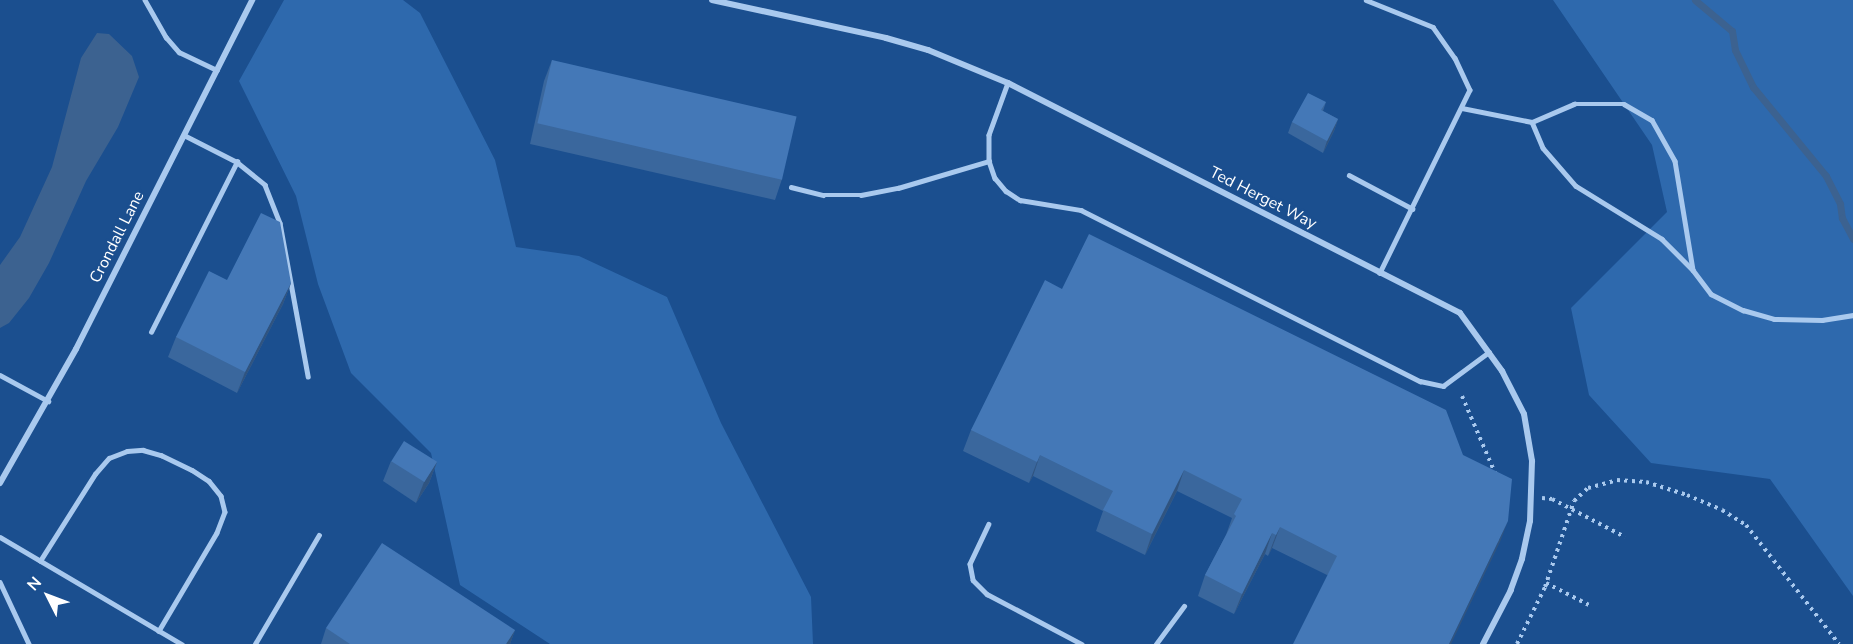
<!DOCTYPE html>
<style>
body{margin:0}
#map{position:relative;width:1853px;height:644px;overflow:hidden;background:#1b4f8f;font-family:"Nunito Sans",sans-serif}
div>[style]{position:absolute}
.green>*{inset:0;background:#2e69ad}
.water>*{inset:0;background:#3c6290}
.stream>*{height:7px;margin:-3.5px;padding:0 3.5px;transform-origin:3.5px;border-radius:3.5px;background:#3c6290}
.path>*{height:4px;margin-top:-2px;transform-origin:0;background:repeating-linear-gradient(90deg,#a9c9ee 0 3px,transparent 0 7.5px)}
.lane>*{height:4.5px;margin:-2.25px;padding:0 2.25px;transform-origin:2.25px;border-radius:2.25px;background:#a9c9ee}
.street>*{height:6px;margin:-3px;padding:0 3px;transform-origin:3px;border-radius:3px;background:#a9c9ee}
.wall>*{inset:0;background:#3a679d}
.shaded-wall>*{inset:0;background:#305480}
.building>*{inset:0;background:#4478b7;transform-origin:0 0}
span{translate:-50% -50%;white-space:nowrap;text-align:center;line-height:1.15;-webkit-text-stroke:4.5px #1b4f8f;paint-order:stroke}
.street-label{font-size:16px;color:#fff}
.north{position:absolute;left:18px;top:566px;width:60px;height:60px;-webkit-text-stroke:4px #1b4f8f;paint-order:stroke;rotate:312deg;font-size:16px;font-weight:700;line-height:24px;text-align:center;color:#fff}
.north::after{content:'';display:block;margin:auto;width:21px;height:27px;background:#fff;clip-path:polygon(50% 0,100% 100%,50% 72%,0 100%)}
</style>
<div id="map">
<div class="green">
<i style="clip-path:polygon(284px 0,403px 0,420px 13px,495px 160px,516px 247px,579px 256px,667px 297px,721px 423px,811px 597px,813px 644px,550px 644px,460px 585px,431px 453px,351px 373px,318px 284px,296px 196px,239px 81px)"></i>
<i style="clip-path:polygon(1553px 0,1853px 0,1853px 596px,1770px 479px,1651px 463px,1589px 395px,1571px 308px,1667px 212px,1652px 145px)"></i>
</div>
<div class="water">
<i style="clip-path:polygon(97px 33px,109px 34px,132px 56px,139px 77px,118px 127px,86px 181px,49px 263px,29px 298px,9px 323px,0 328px,0 265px,20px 237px,52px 167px,81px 58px)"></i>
</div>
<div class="stream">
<i style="left:1695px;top:0;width:48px;rotate:40deg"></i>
<i style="left:1732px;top:31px;width:19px;rotate:81deg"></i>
<i style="left:1735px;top:50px;width:41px;rotate:64.1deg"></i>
<i style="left:1753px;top:87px;width:115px;rotate:50.6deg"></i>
<i style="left:1826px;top:176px;width:31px;rotate:63deg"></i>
<i style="left:1840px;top:204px;width:14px;rotate:82deg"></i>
<i style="left:1842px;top:218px;width:24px;rotate:62deg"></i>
</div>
<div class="path">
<i style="left:1462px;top:396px;width:84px;rotate:66.8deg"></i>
<i style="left:1542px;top:498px;width:10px;rotate:6deg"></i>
<i style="left:1552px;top:499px;width:82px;rotate:27.5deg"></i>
<i style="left:1546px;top:583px;width:48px;rotate:27.1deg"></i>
<i style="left:1517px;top:644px;width:64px;rotate:-63.8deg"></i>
<i style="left:1545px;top:587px;width:91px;rotate:-71.4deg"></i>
<i style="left:1574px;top:501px;width:19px;rotate:-43deg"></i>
<i style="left:1588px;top:488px;width:30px;rotate:-15deg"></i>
<i style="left:1617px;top:480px;width:29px;rotate:4deg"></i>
<i style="left:1646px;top:482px;width:43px;rotate:17.6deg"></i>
<i style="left:1687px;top:495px;width:38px;rotate:23deg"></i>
<i style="left:1722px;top:510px;width:28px;rotate:32deg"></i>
<i style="left:1746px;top:525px;width:151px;rotate:52deg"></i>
</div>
<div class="lane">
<i style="left:145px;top:0;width:43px;rotate:60.4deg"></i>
<i style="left:166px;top:37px;width:20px;rotate:49deg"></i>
<i style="left:179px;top:52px;width:42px;rotate:25.3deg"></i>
<i style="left:1366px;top:0;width:72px;rotate:21.9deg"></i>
<i style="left:1433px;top:27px;width:38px;rotate:55deg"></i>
<i style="left:1455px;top:58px;width:35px;rotate:65deg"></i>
<i style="left:1470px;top:90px;width:204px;rotate:116.2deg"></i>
<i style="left:1008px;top:83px;width:55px;rotate:110.1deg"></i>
<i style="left:989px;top:135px;width:26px;rotate:90deg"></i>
<i style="left:989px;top:161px;width:18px;rotate:71deg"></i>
<i style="left:995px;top:178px;width:17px;rotate:50deg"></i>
<i style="left:1006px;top:191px;width:17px;rotate:33deg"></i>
<i style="left:1020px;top:200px;width:62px;rotate:9.3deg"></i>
<i style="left:1081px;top:210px;width:380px;rotate:26.8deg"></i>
<i style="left:1420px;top:381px;width:24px;rotate:12deg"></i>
<i style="left:1443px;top:386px;width:57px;rotate:-36.5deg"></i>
<i style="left:1462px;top:108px;width:71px;rotate:11.3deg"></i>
<i style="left:1532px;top:122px;width:46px;rotate:-23.2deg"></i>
<i style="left:1574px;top:104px;width:50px"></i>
<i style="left:1624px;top:104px;width:32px;rotate:30deg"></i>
<i style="left:1652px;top:120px;width:47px;rotate:60.7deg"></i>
<i style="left:1675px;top:161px;width:110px;rotate:80.6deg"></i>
<i style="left:1532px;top:122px;width:28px;rotate:67deg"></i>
<i style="left:1543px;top:148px;width:50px;rotate:49deg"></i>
<i style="left:1576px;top:186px;width:101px;rotate:31.6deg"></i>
<i style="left:1662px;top:239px;width:44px;rotate:45deg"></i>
<i style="left:1693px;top:270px;width:30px;rotate:53deg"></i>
<i style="left:1711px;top:294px;width:36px;rotate:27deg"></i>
<i style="left:1743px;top:310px;width:32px;rotate:16deg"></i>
<i style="left:1774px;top:319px;width:48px;rotate:1.2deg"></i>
<i style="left:1822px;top:320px;width:31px;rotate:-9deg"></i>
<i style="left:184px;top:135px;width:59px;rotate:27deg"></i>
<i style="left:237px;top:162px;width:36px;rotate:39deg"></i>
<i style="left:265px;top:185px;width:41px;rotate:68.5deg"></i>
<i style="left:280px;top:223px;width:156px;rotate:79.6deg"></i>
<i style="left:1349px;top:175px;width:72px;rotate:28deg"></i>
<i style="left:791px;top:187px;width:33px;rotate:14deg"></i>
<i style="left:823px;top:195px;width:38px"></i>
<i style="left:861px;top:195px;width:38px;rotate:-11deg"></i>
<i style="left:898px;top:188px;width:95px;rotate:-16.5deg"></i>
<i style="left:151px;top:332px;width:191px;rotate:-63.2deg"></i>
<i style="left:0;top:375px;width:55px;rotate:28.4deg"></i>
<i style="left:989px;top:524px;width:44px;rotate:115.4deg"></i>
<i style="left:970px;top:564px;width:16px;rotate:79deg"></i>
<i style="left:973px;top:580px;width:20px;rotate:45deg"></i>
<i style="left:987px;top:594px;width:107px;rotate:27.8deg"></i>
<i style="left:0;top:537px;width:211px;rotate:30.5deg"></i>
<i style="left:40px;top:561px;width:103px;rotate:-57.7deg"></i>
<i style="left:95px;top:474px;width:21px;rotate:-49deg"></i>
<i style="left:109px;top:458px;width:19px;rotate:-21deg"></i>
<i style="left:127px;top:451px;width:16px;rotate:-4deg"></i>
<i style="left:143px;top:450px;width:19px;rotate:16deg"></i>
<i style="left:161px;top:455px;width:34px;rotate:26deg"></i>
<i style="left:192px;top:470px;width:20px;rotate:33deg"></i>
<i style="left:209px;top:481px;width:19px;rotate:51deg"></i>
<i style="left:221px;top:496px;width:16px;rotate:76deg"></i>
<i style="left:225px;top:512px;width:22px;rotate:111deg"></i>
<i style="left:217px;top:533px;width:114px;rotate:120.6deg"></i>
<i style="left:0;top:582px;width:68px;rotate:64.9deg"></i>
<i style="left:255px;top:644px;width:126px;rotate:-59.6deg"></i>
<i style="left:1156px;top:644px;width:47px;rotate:-53.6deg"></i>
</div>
<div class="street">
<i style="left:712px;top:0;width:178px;rotate:12.3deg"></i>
<i style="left:886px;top:38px;width:44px;rotate:15.9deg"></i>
<i style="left:928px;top:50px;width:87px;rotate:22.4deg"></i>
<i style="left:1008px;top:83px;width:507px;rotate:26.97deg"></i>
<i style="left:1460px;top:313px;width:72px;rotate:54.1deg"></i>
<i style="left:1502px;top:371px;width:48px;rotate:62.9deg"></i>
<i style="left:1524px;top:414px;width:48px;rotate:80.3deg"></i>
<i style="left:1532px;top:461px;width:60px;rotate:91.9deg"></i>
<i style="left:1530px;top:521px;width:39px;rotate:102deg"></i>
<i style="left:1522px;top:559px;width:33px;rotate:110deg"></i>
<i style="left:1511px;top:590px;width:61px;rotate:117.4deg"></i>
<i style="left:0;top:483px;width:154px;rotate:-60.4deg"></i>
<i style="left:76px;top:349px;width:391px;rotate:-63.2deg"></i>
</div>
<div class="wall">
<i style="clip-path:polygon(552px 60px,782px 179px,775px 200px,530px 144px,544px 81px)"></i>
<i style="clip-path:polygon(1326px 102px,1323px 111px,1338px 119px,1334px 131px,1323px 153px,1288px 133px,1292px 122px)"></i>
<i style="clip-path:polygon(227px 280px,291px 283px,283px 304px,237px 393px,168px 357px,176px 337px)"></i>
<i style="clip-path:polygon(1062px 289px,1463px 455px,1500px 542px,1327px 575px,1272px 548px,1268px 556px,1265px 554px,1234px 614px,1198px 596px,1205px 575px,1226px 535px,1232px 518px,1177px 491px,1145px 555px,1096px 531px,1103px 511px,1033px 476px,1029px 483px,963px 451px,971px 430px)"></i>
<i style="clip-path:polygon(391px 461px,437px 462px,429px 483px,416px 503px,383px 481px)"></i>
<i style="clip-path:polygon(326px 628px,515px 630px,510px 644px,321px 644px)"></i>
</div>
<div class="shaded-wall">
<i style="clip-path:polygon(1338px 119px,1334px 131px,1323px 153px,1327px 141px)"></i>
<i style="clip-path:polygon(291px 283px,283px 304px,237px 393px,245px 372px)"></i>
<i style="clip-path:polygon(1040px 455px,1033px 476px,1029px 483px,1037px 462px)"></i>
<i style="clip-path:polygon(437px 462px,429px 483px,416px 503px,424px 482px)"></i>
<i style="clip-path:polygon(1184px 470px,1177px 491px,1145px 555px,1152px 534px)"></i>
<i style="clip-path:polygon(1508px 521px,1500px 542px,1451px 644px,1449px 644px)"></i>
<i style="clip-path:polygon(1280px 527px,1272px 548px,1268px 556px,1276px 535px)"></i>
<i style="clip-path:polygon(1272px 533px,1265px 554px,1234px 614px,1242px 594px)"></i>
<i style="clip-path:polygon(515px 630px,510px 644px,506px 644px)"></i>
</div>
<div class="building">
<i style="left:552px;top:60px;width:251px;height:65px;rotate:13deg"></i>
<i style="clip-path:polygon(1308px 93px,1326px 102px,1321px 110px,1338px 119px,1327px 141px,1292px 122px)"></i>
<i style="clip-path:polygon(261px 213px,280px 222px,291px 283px,245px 372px,176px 337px,209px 271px,227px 280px)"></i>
<i style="clip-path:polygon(1089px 234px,1446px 410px,1463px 455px,1512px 479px,1508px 521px,1449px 644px,1293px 644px,1337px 556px,1280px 527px,1276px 535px,1272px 533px,1242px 594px,1205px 575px,1236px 516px,1234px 514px,1242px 499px,1184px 470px,1152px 534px,1103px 510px,1113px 491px,1040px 455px,1037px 462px,971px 430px,1045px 280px,1062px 289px)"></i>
<i style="left:404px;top:441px;width:39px;height:24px;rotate:32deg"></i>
<i style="clip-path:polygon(382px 543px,515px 630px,506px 644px,350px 644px,326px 628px)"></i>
</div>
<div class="street-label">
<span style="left:1263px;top:198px;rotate:27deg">Ted Herget Way</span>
<span style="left:117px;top:237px;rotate:-63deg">Crondall Lane</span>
</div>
<div class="north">N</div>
</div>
